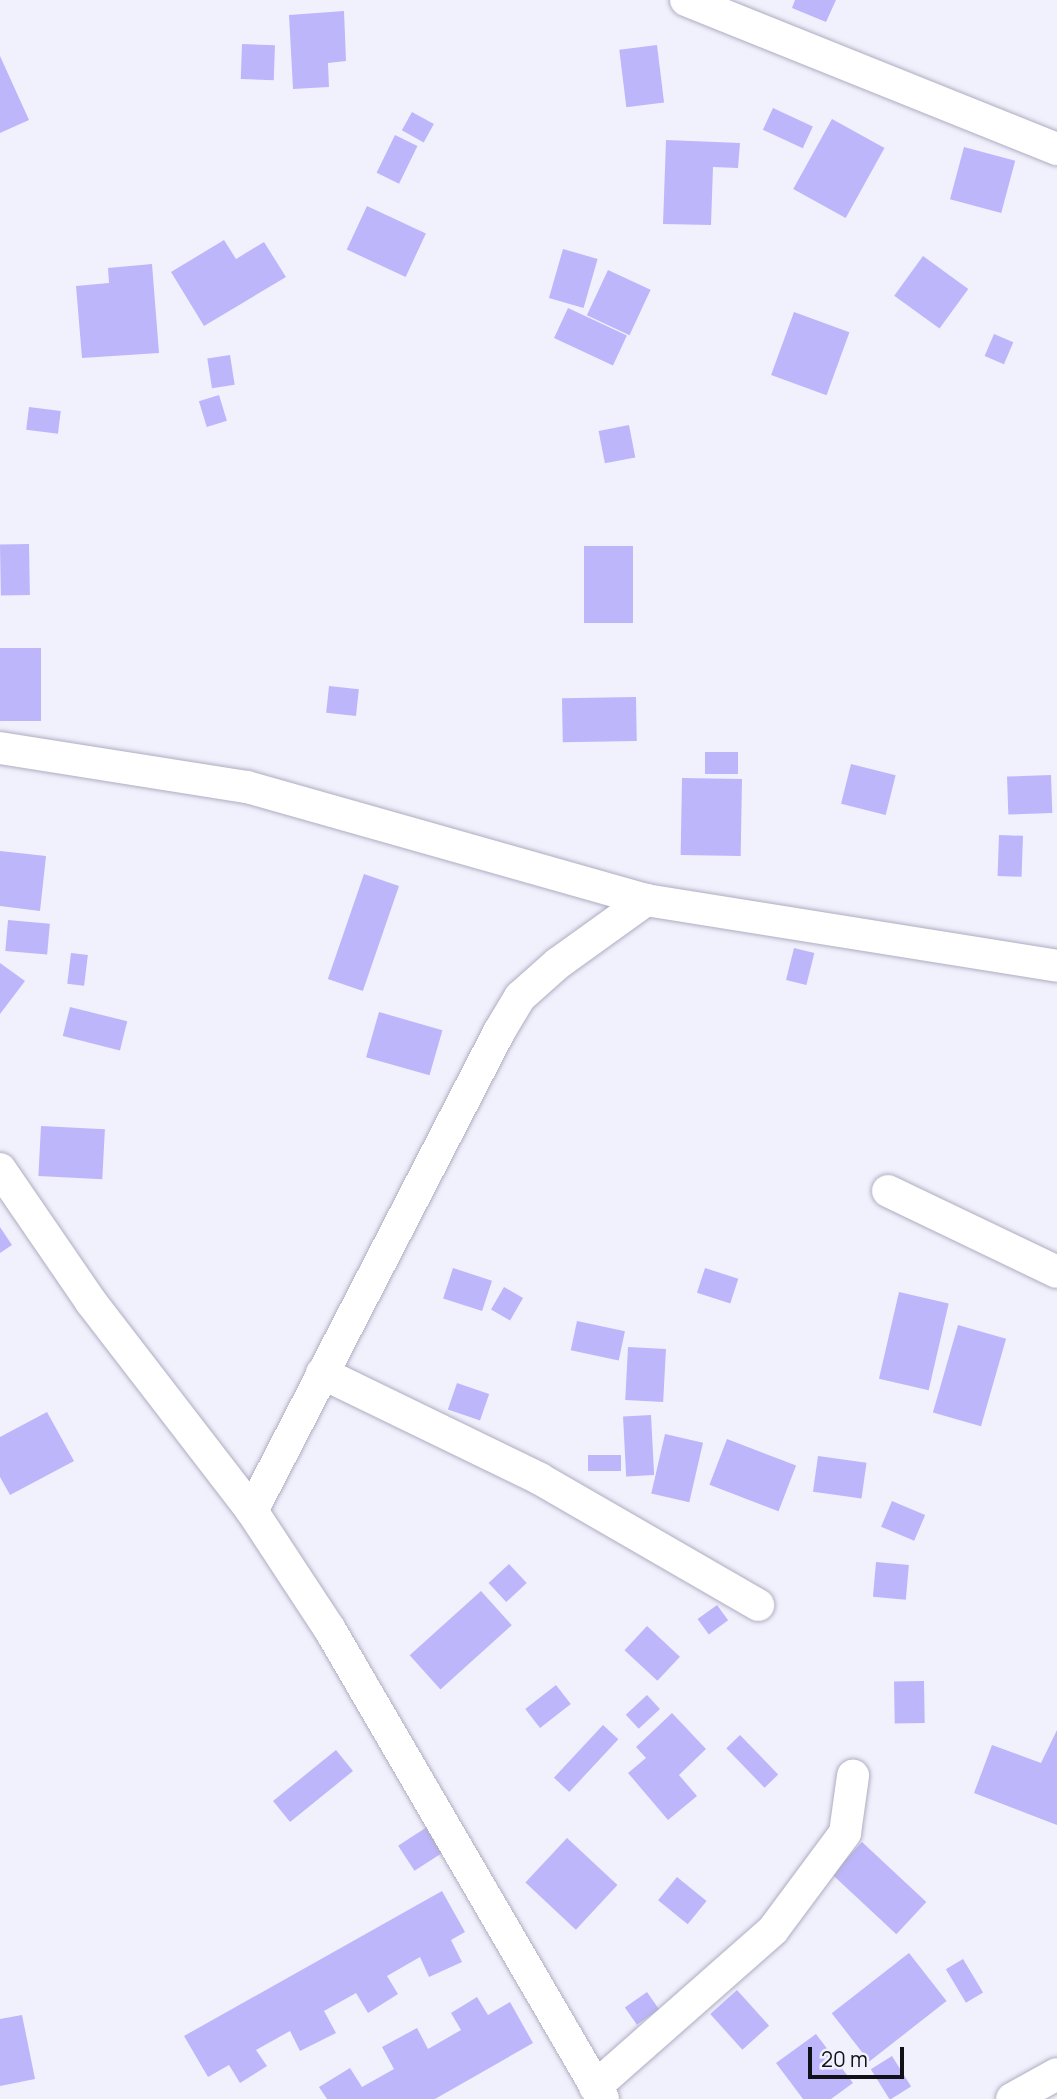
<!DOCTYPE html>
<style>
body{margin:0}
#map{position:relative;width:1057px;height:2099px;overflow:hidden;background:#f1f1fd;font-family:Manrope,sans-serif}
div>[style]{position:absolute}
.building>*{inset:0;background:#bdb6fb;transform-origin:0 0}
.roads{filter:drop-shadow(0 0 2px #aeadc1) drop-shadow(0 0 2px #aeadc1)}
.minor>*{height:32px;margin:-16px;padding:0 16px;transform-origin:16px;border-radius:16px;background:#fff}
span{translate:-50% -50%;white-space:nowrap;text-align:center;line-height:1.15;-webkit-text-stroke:5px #f1f1fd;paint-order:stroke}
.scale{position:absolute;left:808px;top:2047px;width:96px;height:32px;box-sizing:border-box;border:4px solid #111118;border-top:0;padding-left:9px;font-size:21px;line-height:24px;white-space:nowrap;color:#111118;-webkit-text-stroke:5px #f1f1fd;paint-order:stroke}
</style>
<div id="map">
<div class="building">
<i style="clip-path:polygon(795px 0,836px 0,826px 22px,792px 8px)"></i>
<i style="clip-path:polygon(344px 11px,346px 61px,328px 63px,329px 87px,293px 89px,289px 15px)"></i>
<i style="left:242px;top:44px;width:33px;height:35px;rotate:2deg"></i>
<i style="left:657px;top:45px;width:58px;height:38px;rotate:83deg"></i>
<i style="clip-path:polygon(0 56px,29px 120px,0 133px)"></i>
<i style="left:773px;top:108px;width:44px;height:24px;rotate:25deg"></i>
<i style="left:412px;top:112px;width:25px;height:21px;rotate:29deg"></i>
<i style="left:832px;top:119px;width:60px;height:80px;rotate:29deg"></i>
<i style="left:395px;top:135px;width:25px;height:42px;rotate:26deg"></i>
<i style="clip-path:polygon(666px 140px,740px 143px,738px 168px,713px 167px,711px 225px,663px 224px)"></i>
<i style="left:964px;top:147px;width:53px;height:54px;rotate:15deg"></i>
<i style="left:367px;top:206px;width:65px;height:48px;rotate:25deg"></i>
<i style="clip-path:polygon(224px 240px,236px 259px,264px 242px,286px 277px,204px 326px,171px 272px)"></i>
<i style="left:563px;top:249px;width:36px;height:51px;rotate:16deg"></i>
<i style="left:923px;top:256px;width:56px;height:49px;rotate:36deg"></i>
<i style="clip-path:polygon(152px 264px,159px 353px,82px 358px,76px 286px,109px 283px,108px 268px)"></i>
<i style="left:608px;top:270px;width:47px;height:50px;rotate:25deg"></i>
<i style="left:568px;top:308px;width:65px;height:33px;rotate:25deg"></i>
<i style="left:794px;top:312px;width:59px;height:67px;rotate:20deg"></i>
<i style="left:994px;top:334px;width:21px;height:24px;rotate:23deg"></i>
<i style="left:230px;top:355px;width:30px;height:23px;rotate:81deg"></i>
<i style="left:219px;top:395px;width:27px;height:21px;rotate:73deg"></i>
<i style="left:29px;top:407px;width:32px;height:23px;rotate:7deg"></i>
<i style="left:629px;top:425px;width:33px;height:31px;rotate:79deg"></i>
<i style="left:29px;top:544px;width:51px;height:29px;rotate:89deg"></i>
<i style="left:584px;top:546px;width:49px;height:77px"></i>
<i style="left:0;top:648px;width:41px;height:73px"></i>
<i style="left:329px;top:686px;width:30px;height:27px;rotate:6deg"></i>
<i style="left:636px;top:697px;width:44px;height:74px;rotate:89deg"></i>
<i style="left:705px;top:752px;width:33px;height:22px"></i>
<i style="left:851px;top:764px;width:46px;height:41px;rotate:14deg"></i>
<i style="left:1051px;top:775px;width:38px;height:44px;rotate:88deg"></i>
<i style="left:682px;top:778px;width:60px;height:77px;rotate:1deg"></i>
<i style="left:999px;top:835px;width:24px;height:41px;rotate:2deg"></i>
<i style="clip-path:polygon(0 851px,46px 856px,40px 911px,0 906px)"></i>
<i style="left:364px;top:874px;width:37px;height:111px;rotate:19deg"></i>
<i style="left:8px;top:920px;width:42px;height:31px;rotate:5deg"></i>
<i style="left:794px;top:948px;width:21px;height:33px;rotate:14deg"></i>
<i style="left:71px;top:953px;width:17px;height:31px;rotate:7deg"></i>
<i style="clip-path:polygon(0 963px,25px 981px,0 1014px)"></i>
<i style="left:70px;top:1007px;width:59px;height:30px;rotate:14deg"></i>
<i style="left:379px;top:1012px;width:66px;height:47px;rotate:16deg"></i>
<i style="left:41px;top:1126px;width:64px;height:50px;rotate:3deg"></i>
<i style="clip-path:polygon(0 1227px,12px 1245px,0 1253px)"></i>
<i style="left:453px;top:1268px;width:41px;height:32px;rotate:18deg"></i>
<i style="left:705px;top:1268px;width:35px;height:26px;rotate:18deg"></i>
<i style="left:504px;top:1287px;width:22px;height:26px;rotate:30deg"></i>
<i style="left:899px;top:1292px;width:51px;height:89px;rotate:13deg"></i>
<i style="left:577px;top:1321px;width:49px;height:30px;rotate:12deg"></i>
<i style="left:958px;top:1325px;width:50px;height:91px;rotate:16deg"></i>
<i style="left:628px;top:1347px;width:38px;height:53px;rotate:3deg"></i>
<i style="left:457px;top:1383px;width:34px;height:28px;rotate:19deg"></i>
<i style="clip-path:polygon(47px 1412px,74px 1461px,10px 1495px,0 1477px,0 1437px)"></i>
<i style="left:651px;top:1415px;width:60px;height:28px;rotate:87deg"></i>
<i style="left:665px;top:1434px;width:39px;height:61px;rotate:13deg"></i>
<i style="left:727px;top:1439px;width:74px;height:49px;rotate:21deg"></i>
<i style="left:621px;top:1455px;width:16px;height:33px;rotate:90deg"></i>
<i style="left:818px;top:1456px;width:49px;height:36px;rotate:8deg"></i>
<i style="left:892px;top:1501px;width:36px;height:28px;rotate:23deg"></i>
<i style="left:876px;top:1562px;width:33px;height:35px;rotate:5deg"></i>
<i style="left:509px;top:1564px;width:26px;height:28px;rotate:47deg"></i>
<i style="left:481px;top:1591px;width:46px;height:96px;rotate:48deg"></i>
<i style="left:717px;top:1605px;width:19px;height:24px;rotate:54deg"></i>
<i style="left:647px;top:1626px;width:45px;height:33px;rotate:43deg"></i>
<i style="left:924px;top:1681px;width:42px;height:30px;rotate:89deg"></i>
<i style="left:556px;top:1685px;width:24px;height:39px;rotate:52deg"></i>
<i style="left:647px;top:1695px;width:19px;height:29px;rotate:47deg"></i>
<i style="clip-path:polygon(672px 1713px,706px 1749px,679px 1775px,697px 1796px,668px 1820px,628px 1773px,646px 1758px,636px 1747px)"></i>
<i style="left:603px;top:1725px;width:21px;height:72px;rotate:43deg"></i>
<i style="clip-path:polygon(1057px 1730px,1057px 1825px,974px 1793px,992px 1745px,1041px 1763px)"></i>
<i style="left:740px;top:1735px;width:55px;height:19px;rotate:46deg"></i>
<i style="left:336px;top:1750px;width:27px;height:81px;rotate:51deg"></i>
<i style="left:430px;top:1825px;width:30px;height:38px;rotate:57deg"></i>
<i style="left:567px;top:1838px;width:69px;height:61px;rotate:43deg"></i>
<i style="left:862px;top:1842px;width:88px;height:44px;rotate:43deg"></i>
<i style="left:677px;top:1877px;width:38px;height:30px;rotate:39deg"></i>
<i style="clip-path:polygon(442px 1891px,465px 1932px,451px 1940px,462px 1962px,429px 1977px,420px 1957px,387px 1976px,398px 1994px,368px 2013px,356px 1993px,324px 2011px,336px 2033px,300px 2051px,290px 2031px,256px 2050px,267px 2066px,240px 2083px,229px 2065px,208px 2077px,184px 2036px)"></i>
<i style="left:909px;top:1953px;width:61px;height:98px;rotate:52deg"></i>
<i style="left:963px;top:1959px;width:39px;height:20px;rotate:59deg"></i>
<i style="left:737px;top:1990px;width:48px;height:36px;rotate:48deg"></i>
<i style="left:647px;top:1992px;width:21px;height:27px;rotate:55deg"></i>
<i style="clip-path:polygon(477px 1997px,488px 2015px,510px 2002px,533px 2043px,435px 2099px,327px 2099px,319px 2087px,350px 2068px,362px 2087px,394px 2069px,382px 2047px,417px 2028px,428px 2049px,461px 2030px,451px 2013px)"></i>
<i style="clip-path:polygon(22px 2015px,35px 2079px,0 2086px,0 2019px)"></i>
<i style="clip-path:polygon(816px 2034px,853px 2083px,831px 2099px,803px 2099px,776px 2063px)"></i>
<i style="left:892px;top:2056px;width:36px;height:25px;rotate:58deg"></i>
</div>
<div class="roads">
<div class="minor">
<i style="left:686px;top:0;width:400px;rotate:21.9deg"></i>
<i style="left:0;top:748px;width:250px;rotate:9deg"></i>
<i style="left:247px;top:787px;width:415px;rotate:15.8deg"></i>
<i style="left:646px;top:900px;width:416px;rotate:9.1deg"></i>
<i style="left:0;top:1169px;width:161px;rotate:55.6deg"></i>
<i style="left:91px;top:1302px;width:264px;rotate:52.4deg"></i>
<i style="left:252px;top:1511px;width:140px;rotate:56.7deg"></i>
<i style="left:329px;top:1628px;width:545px;rotate:59.81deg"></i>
<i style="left:888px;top:1191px;width:187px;rotate:25.6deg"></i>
<i style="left:322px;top:1373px;width:242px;rotate:25.9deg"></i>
<i style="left:540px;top:1479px;width:252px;rotate:30deg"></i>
<i style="left:252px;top:1511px;width:539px;rotate:-62.72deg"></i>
<i style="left:499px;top:1032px;width:41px;rotate:-59deg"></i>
<i style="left:520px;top:997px;width:50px;rotate:-41.7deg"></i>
<i style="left:557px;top:964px;width:110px;rotate:-35.7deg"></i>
<i style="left:595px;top:2087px;width:237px;rotate:-41.4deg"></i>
<i style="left:773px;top:1930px;width:121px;rotate:-53.4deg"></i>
<i style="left:845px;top:1833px;width:58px;rotate:-82deg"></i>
<i style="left:1012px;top:2099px;width:51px;rotate:-29.1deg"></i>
</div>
</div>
<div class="scale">20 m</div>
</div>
